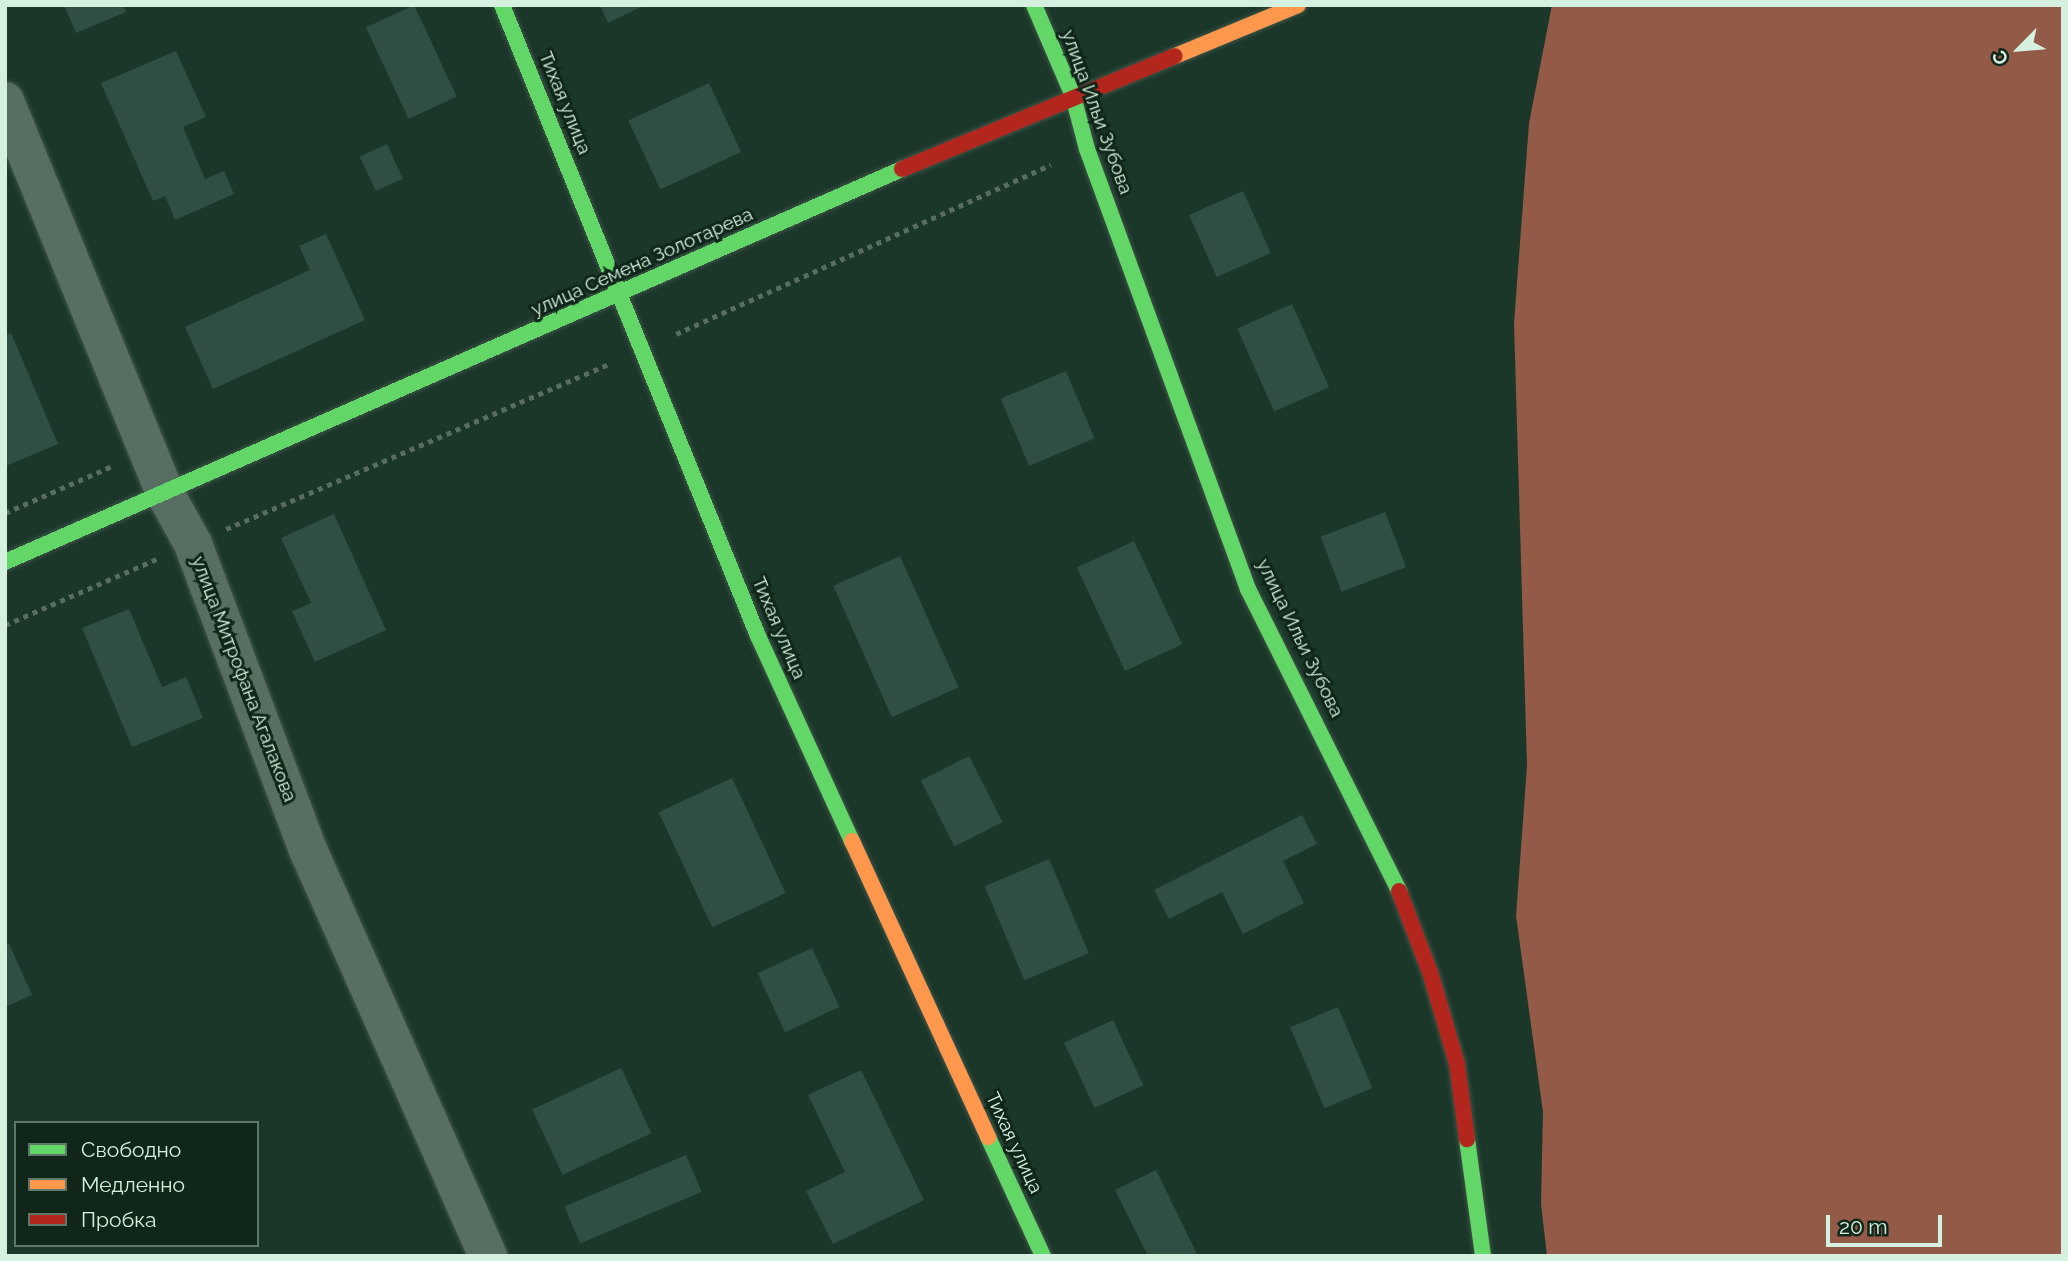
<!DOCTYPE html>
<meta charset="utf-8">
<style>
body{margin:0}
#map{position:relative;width:2068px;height:1261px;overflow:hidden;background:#1b3729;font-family:Raleway,sans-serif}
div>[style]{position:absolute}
.forest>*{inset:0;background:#935a47}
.building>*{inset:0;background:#314e44;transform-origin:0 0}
.path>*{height:4.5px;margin-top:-2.25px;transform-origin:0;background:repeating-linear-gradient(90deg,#586c61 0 5px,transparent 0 10px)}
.roads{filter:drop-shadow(0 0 2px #3e5448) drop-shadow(0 0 2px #3e5448)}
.street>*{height:38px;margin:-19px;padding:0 19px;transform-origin:19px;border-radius:19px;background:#596e62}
.fast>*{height:16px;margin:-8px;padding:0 8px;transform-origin:8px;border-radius:8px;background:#63d668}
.slow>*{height:16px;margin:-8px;padding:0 8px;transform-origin:8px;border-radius:8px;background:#ff974d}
.jam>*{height:16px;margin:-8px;padding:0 8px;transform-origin:8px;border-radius:8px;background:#b3261e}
span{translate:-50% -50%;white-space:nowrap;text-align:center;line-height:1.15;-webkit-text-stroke:6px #102619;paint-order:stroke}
.street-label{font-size:19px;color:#d5f0de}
.frame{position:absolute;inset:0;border:7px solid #d5f0de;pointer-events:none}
.legend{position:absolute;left:14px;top:1121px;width:245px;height:126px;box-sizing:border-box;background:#102619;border:2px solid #5f7768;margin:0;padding:9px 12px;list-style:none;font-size:21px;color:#d5f0de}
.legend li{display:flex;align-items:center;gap:14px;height:35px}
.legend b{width:35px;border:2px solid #5f7768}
.north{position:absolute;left:1984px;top:14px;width:70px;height:70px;-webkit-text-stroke:5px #102619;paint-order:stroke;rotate:245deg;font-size:19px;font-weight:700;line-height:28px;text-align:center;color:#d5f0de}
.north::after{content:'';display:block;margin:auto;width:24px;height:32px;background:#d5f0de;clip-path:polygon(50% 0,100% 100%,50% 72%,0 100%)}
.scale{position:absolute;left:1826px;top:1215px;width:116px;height:32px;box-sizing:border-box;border:4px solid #d5f0de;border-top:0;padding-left:9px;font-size:21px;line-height:24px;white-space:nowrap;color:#d5f0de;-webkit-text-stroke:5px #102619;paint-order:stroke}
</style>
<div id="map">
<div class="forest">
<i style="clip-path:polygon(1552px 5px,2063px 5px,2063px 1256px,1547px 1256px,1541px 1204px,1543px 1112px,1516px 916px,1527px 766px,1514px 323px,1529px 123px)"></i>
</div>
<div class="building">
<i style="clip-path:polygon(64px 5px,123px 5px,126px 12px,76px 33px)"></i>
<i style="left:414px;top:5px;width:101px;height:53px;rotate:65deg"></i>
<i style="clip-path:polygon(600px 5px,645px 5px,608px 23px)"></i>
<i style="clip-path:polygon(176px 51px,206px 117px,183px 127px,205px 179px,224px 171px,234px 194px,175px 220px,165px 196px,153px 201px,101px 83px)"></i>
<i style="left:709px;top:83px;width:76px;height:89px;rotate:65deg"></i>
<i style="left:387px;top:144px;width:38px;height:30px;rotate:65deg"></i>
<i style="left:1243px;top:191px;width:68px;height:59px;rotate:66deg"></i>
<i style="clip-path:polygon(326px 234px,365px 320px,213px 389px,185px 327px,310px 270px,299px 246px)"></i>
<i style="left:1292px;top:304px;width:91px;height:60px;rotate:66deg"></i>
<i style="clip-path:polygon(11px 333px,58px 444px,6px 466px,5px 336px)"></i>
<i style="left:1066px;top:371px;width:73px;height:71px;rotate:67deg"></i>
<i style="left:1385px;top:512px;width:59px;height:69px;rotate:69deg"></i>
<i style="clip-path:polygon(334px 514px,386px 630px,315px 662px,292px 611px,311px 603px,281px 538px)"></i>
<i style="left:1134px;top:541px;width:114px;height:63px;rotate:65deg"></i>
<i style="left:900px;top:556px;width:144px;height:73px;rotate:66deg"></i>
<i style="clip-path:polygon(129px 609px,162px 687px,186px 677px,203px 718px,132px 747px,82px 628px)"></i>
<i style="left:969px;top:756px;width:74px;height:54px;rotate:63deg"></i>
<i style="left:732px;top:778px;width:127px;height:81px;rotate:65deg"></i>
<i style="clip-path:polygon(1302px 815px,1317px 844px,1283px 861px,1304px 903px,1243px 934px,1222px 892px,1169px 919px,1154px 890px)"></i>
<i style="left:1049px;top:859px;width:102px;height:70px;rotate:67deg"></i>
<i style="clip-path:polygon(9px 944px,32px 995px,5px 1007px,5px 945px)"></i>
<i style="left:812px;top:948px;width:65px;height:60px;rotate:65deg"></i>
<i style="left:1338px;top:1007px;width:88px;height:52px;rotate:67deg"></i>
<i style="left:1113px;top:1020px;width:72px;height:54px;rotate:65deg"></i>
<i style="left:621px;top:1068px;width:72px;height:98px;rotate:65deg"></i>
<i style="clip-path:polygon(861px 1070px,924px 1200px,833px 1244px,806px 1191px,845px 1172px,808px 1095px)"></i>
<i style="left:686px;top:1155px;width:40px;height:132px;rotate:67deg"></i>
<i style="clip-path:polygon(1156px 1170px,1198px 1256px,1148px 1256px,1115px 1190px)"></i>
</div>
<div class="path">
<i style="left:676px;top:334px;width:411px;rotate:-24.3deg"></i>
<i style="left:5px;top:513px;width:117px;rotate:-23.7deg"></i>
<i style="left:226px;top:529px;width:415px;rotate:-23.3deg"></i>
<i style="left:5px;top:625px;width:166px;rotate:-23.5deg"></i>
</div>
<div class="roads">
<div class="street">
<i style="left:5px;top:101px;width:426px;rotate:67.8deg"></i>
<i style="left:166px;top:495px;width:56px;rotate:61.1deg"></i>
<i style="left:193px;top:544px;width:329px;rotate:69.4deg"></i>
<i style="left:309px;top:852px;width:442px;rotate:66.1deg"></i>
</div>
<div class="fast">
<i style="left:502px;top:5px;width:681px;rotate:67.92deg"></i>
<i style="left:758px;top:636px;width:226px;rotate:65.4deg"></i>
<i style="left:1034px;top:5px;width:99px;rotate:66.8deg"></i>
<i style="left:1073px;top:96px;width:55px;rotate:75.2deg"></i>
<i style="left:1087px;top:149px;width:469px;rotate:69.9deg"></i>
<i style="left:1248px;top:589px;width:338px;rotate:63.4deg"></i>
<i style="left:5px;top:562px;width:979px;rotate:-23.66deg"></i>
<i style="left:988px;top:1137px;width:131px;rotate:65.2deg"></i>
<i style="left:1467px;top:1139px;width:118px;rotate:82.2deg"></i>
</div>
<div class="slow">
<i style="left:1175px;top:56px;width:133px;rotate:-22.5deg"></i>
<i style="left:852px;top:841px;width:326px;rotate:65.3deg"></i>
</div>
<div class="jam">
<i style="left:902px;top:169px;width:295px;rotate:-22.5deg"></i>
<i style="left:1399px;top:891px;width:87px;rotate:69.1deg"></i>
<i style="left:1430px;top:972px;width:96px;rotate:73.6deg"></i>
<i style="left:1457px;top:1064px;width:76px;rotate:82.4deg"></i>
</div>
</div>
<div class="street-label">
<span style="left:565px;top:103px;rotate:68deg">Тихая улица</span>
<span style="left:1097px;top:112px;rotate:70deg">улица Ильи Зубова</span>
<span style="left:642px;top:262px;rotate:-24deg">улица Семена Золотарева</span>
<span style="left:779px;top:628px;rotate:67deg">Тихая улица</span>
<span style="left:1300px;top:638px;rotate:64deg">улица Ильи Зубова</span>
<span style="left:244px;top:679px;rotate:69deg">улица Митрофана Агалакова</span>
<span style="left:1014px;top:1143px;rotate:65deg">Тихая улица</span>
</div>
<div class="frame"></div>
<ul class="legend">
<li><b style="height:9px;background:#63d668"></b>Свободно</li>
<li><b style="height:9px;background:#ff974d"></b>Медленно</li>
<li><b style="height:9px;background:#b3261e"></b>Пробка</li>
</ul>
<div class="north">С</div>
<div class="scale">20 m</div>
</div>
